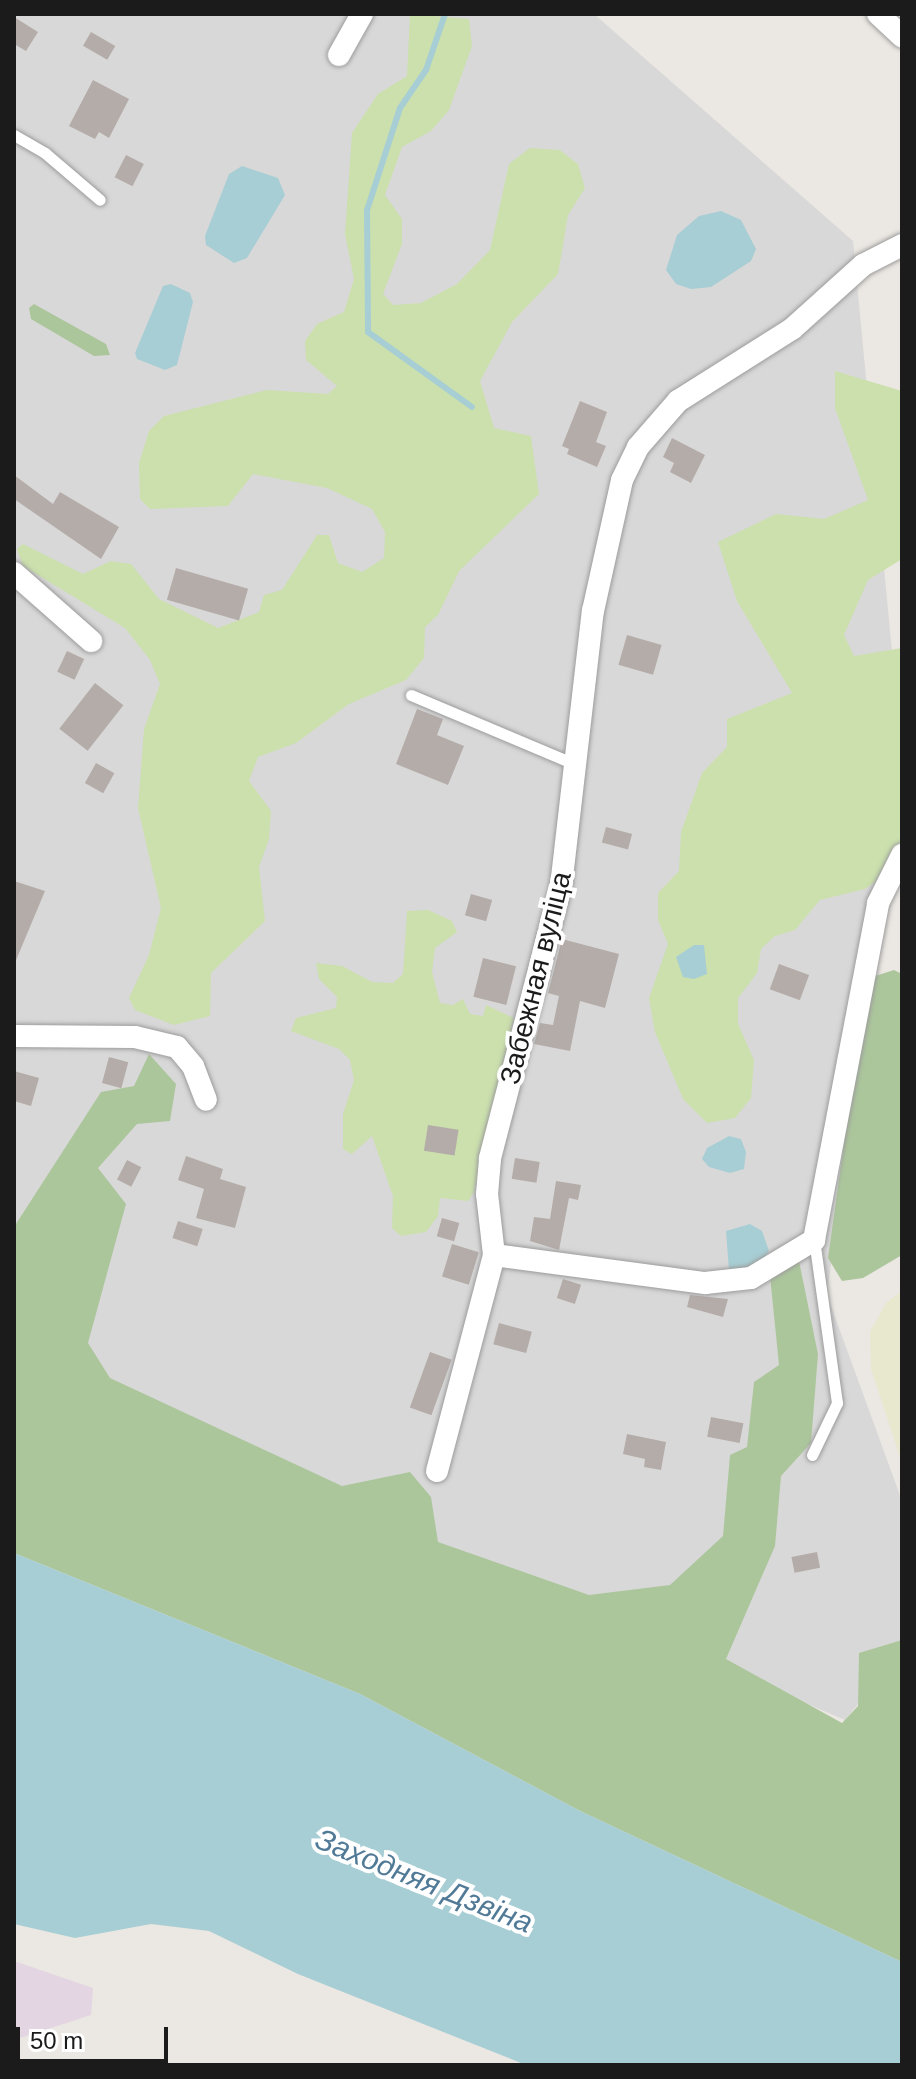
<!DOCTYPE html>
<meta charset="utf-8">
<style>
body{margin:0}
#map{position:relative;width:916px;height:2079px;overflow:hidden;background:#ebe7e2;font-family:Helvetica,sans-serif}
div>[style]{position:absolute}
.residential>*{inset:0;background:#d9d8d8}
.industrial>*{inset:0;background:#e4d5e2}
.farmland>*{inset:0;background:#e8e8cf}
.grass>*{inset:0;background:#cbe0ad}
.forest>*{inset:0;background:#acc69c}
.water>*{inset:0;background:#a7ced4}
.stream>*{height:6px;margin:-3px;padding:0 3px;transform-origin:3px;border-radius:3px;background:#a7ced4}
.building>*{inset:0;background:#b4aca8;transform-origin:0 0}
.roads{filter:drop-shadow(0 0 2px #9c9c9c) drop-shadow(0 0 2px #9c9c9c)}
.lane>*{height:11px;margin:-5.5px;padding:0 5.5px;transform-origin:5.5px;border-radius:5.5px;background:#fff}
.street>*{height:22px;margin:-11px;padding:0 11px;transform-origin:11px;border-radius:11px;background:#fff}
span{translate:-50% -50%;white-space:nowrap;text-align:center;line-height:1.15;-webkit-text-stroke:8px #fff;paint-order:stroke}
.street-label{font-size:28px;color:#1b1b1b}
.water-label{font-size:30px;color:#517a97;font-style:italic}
.frame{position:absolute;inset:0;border:16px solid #1b1b1b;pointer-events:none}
.scale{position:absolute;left:16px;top:2027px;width:152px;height:36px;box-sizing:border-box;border:4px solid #1b1b1b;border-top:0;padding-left:10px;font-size:24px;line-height:28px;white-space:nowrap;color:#1b1b1b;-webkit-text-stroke:6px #fff;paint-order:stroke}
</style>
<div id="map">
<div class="residential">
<i style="clip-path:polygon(14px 14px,594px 14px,853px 241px,900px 736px,827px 1295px,902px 1501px,902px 1650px,845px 1720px,14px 1365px)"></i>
</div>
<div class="industrial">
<i style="clip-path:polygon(14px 1961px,93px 1988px,91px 2015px,14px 2040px)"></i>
</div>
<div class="farmland">
<i style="clip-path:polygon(902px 1291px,902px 1463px,871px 1369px,870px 1332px,886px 1303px)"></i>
</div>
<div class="grass">
<i style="clip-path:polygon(410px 14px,469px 19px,472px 46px,449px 110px,431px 131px,402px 147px,385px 195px,402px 219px,402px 244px,383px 294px,393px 305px,421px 303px,457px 284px,490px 250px,509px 164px,530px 148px,560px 150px,578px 164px,585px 188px,568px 215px,558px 274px,512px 322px,480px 381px,494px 428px,531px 436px,539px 494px,459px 571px,438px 615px,425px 627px,424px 658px,406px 680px,349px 704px,296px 743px,258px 757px,249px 781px,271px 811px,269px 839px,259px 867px,265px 921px,211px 973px,210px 1016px,174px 1025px,135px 1010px,129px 998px,149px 955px,161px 908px,138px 808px,144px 729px,160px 684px,150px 660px,125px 628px,23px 566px,17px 549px,23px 544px,83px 574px,111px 561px,131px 564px,159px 599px,218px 628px,259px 612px,264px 595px,282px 590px,317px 535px,329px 535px,338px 563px,362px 572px,384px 558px,385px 532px,372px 509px,327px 488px,253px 474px,228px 506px,150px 509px,140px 499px,139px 463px,149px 431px,164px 416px,267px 390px,328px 394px,337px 386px,306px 360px,305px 341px,317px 324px,344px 312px,354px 279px,345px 234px,352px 133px,378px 94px,407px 76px)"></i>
<i style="clip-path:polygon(835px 371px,902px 391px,902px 559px,868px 580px,844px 635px,854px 656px,902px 648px,902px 837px,885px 875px,865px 889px,820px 900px,795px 930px,775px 936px,761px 949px,757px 973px,738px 998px,738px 1024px,754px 1060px,751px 1098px,735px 1118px,707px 1123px,683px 1099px,655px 1032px,649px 998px,668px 944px,658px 920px,658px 893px,679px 871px,681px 832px,702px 773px,727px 747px,727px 719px,792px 693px,737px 601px,718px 542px,776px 514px,824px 519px,868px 500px,835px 408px)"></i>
<i style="clip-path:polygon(428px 910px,452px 921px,457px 932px,435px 948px,432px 972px,440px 1003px,453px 1005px,463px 999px,470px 1014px,483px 1016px,486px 1005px,514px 1018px,474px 1192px,468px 1201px,440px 1198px,438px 1216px,426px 1232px,401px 1236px,392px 1228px,393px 1196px,372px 1136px,352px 1154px,343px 1149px,343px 1114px,354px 1080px,350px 1060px,339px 1049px,291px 1031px,296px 1018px,336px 1008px,337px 997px,319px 979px,316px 963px,342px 966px,372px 982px,393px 983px,403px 974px,407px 911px)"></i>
</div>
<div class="forest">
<i style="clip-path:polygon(34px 304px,106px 344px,110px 355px,94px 356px,31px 319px,29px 308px)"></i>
<i style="clip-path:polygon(894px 970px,902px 974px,902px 1255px,863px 1278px,842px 1281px,828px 1258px,860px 1029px,872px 977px)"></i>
<i style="clip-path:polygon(149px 1054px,176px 1084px,170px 1121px,137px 1124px,98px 1168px,126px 1204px,88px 1343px,110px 1378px,342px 1486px,410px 1472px,431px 1497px,438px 1542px,589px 1595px,670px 1585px,723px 1536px,730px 1455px,747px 1447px,754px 1382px,779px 1365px,770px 1276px,799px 1261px,818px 1354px,811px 1443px,781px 1476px,775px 1546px,726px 1659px,842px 1723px,858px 1706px,859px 1653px,902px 1640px,902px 1962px,580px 1811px,360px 1694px,14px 1553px,14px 1227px,101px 1092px,134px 1086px)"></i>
</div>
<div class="water">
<i style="clip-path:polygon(242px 166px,278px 178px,285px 195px,247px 258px,234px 263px,206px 245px,205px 236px,229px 174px)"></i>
<i style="clip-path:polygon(721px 211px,741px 220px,756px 249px,751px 261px,711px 287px,691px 289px,676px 284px,666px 270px,677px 235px,699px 216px)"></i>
<i style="clip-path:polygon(171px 284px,190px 293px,193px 302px,177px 365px,165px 370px,137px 359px,135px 353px,163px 286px)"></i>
<i style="clip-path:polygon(694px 945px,704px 945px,707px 974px,694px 979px,683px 977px,676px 957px)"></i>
<i style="clip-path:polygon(729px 1136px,741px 1139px,746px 1152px,744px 1169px,730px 1173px,709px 1167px,702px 1159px,707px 1148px)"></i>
<i style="clip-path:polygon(750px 1224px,762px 1231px,769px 1251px,760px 1265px,729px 1270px,726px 1231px)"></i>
<i style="clip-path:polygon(14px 1553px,360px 1694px,580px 1811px,902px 1962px,902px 2065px,526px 2065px,298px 1974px,209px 1931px,151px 1924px,75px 1938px,14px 1924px)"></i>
</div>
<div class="stream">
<i style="left:445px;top:14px;width:59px;rotate:108.7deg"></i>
<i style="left:426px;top:70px;width:46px;rotate:124.4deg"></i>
<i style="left:400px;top:108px;width:107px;rotate:107.9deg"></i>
<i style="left:367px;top:210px;width:122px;rotate:89.5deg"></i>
<i style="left:368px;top:332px;width:128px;rotate:35.8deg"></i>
</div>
<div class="building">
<i style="clip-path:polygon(14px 17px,38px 32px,26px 51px,14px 44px)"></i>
<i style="left:91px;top:32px;width:28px;height:16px;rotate:30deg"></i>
<i style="clip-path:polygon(93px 80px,129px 99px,109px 138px,99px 132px,95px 139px,69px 126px)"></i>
<i style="left:126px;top:155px;width:20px;height:25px;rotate:27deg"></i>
<i style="clip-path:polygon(580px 401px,607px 412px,596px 442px,606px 446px,597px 467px,567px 454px,569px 449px,562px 446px)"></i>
<i style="clip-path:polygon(672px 438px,705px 455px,691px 483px,670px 472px,674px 463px,663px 457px)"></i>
<i style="clip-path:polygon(14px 475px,53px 504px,60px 492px,119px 527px,101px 559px,14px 499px)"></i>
<i style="left:176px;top:568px;width:75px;height:33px;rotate:16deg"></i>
<i style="left:627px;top:635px;width:36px;height:31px;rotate:16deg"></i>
<i style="left:67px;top:651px;width:19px;height:23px;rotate:25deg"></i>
<i style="left:95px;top:683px;width:36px;height:58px;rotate:38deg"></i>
<i style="clip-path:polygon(417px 709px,443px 719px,437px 735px,464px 746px,448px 785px,396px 764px)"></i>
<i style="left:96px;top:763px;width:21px;height:23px;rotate:29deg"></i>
<i style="left:606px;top:827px;width:27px;height:16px;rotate:15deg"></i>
<i style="clip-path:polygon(14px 881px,45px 891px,14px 965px)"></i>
<i style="left:471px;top:894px;width:22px;height:22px;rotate:16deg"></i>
<i style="clip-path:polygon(562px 939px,619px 954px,605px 1008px,580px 1001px,570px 1051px,534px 1044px,540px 1023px,553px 1025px,559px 996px,548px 993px)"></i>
<i style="left:483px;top:958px;width:34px;height:40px;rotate:14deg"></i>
<i style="left:779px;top:964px;width:32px;height:27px;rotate:20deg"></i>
<i style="left:109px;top:1057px;width:20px;height:27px;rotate:15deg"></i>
<i style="clip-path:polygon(14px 1071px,39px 1078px,31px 1106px,14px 1101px)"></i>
<i style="left:428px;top:1125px;width:31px;height:26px;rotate:9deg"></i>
<i style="clip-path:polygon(186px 1156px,223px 1169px,220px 1179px,246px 1187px,235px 1228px,196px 1218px,204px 1189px,178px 1180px)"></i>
<i style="left:515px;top:1158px;width:25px;height:21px;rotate:9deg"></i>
<i style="left:127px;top:1160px;width:16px;height:22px;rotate:27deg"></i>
<i style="clip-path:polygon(556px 1181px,581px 1185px,578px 1200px,569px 1198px,559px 1250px,530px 1241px,534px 1217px,550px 1219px)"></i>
<i style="left:442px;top:1218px;width:18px;height:19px;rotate:16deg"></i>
<i style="left:178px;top:1221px;width:26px;height:18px;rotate:18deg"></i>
<i style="left:452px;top:1244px;width:28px;height:34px;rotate:17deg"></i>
<i style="left:563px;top:1279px;width:19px;height:20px;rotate:18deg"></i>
<i style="clip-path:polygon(690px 1295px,728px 1299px,723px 1317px,687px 1307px)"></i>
<i style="left:499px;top:1323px;width:34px;height:22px;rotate:15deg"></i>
<i style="left:430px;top:1352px;width:23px;height:59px;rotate:20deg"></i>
<i style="left:711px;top:1417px;width:33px;height:20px;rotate:11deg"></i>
<i style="clip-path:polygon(627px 1434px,666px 1442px,661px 1470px,644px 1467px,645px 1459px,623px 1454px)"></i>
<i style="left:817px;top:1552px;width:16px;height:26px;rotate:79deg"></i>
</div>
<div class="roads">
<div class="lane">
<i style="left:14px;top:135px;width:36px;rotate:30deg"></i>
<i style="left:45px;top:153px;width:72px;rotate:40.5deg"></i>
<i style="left:411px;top:695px;width:180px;rotate:22.9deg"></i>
<i style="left:812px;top:1455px;width:58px;rotate:-64.3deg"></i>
<i style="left:837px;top:1403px;width:165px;rotate:-98deg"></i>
</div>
<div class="street">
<i style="left:878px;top:14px;width:33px;rotate:43deg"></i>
<i style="left:339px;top:55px;width:47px;rotate:-60.7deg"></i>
<i style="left:14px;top:573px;width:103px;rotate:41.4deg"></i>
<i style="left:14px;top:1036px;width:121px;rotate:0.5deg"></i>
<i style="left:135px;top:1037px;width:43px;rotate:13.4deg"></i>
<i style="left:177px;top:1047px;width:25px;rotate:50deg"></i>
<i style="left:193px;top:1066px;width:36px;rotate:69deg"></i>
<i style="left:494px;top:1255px;width:213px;rotate:7.6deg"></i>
<i style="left:705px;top:1283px;width:46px;rotate:-6.2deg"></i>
<i style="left:751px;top:1278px;width:74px;rotate:-31.1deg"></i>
<i style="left:814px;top:1240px;width:343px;rotate:-79.2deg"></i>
<i style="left:878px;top:903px;width:54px;rotate:-63.4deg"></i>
<i style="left:437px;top:1471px;width:223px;rotate:-75.2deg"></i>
<i style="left:494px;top:1255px;width:61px;rotate:-96.5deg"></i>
<i style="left:487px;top:1194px;width:36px;rotate:-85deg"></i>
<i style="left:490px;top:1158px;width:281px;rotate:-75.4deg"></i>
<i style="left:561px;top:886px;width:277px;rotate:-83.4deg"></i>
<i style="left:593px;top:611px;width:134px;rotate:-77.5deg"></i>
<i style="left:622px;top:480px;width:37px;rotate:-64deg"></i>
<i style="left:638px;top:447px;width:61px;rotate:-49deg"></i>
<i style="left:678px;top:401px;width:135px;rotate:-32.3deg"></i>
<i style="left:792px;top:329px;width:96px;rotate:-42deg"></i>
<i style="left:863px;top:265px;width:44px;rotate:-27.1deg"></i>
</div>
</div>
<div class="street-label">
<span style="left:536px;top:978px;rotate:-76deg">Забежная вуліца</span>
</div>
<div class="water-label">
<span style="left:424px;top:1881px;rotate:22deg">Заходняя Дзвіна</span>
</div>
<div class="frame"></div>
<div class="scale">50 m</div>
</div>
